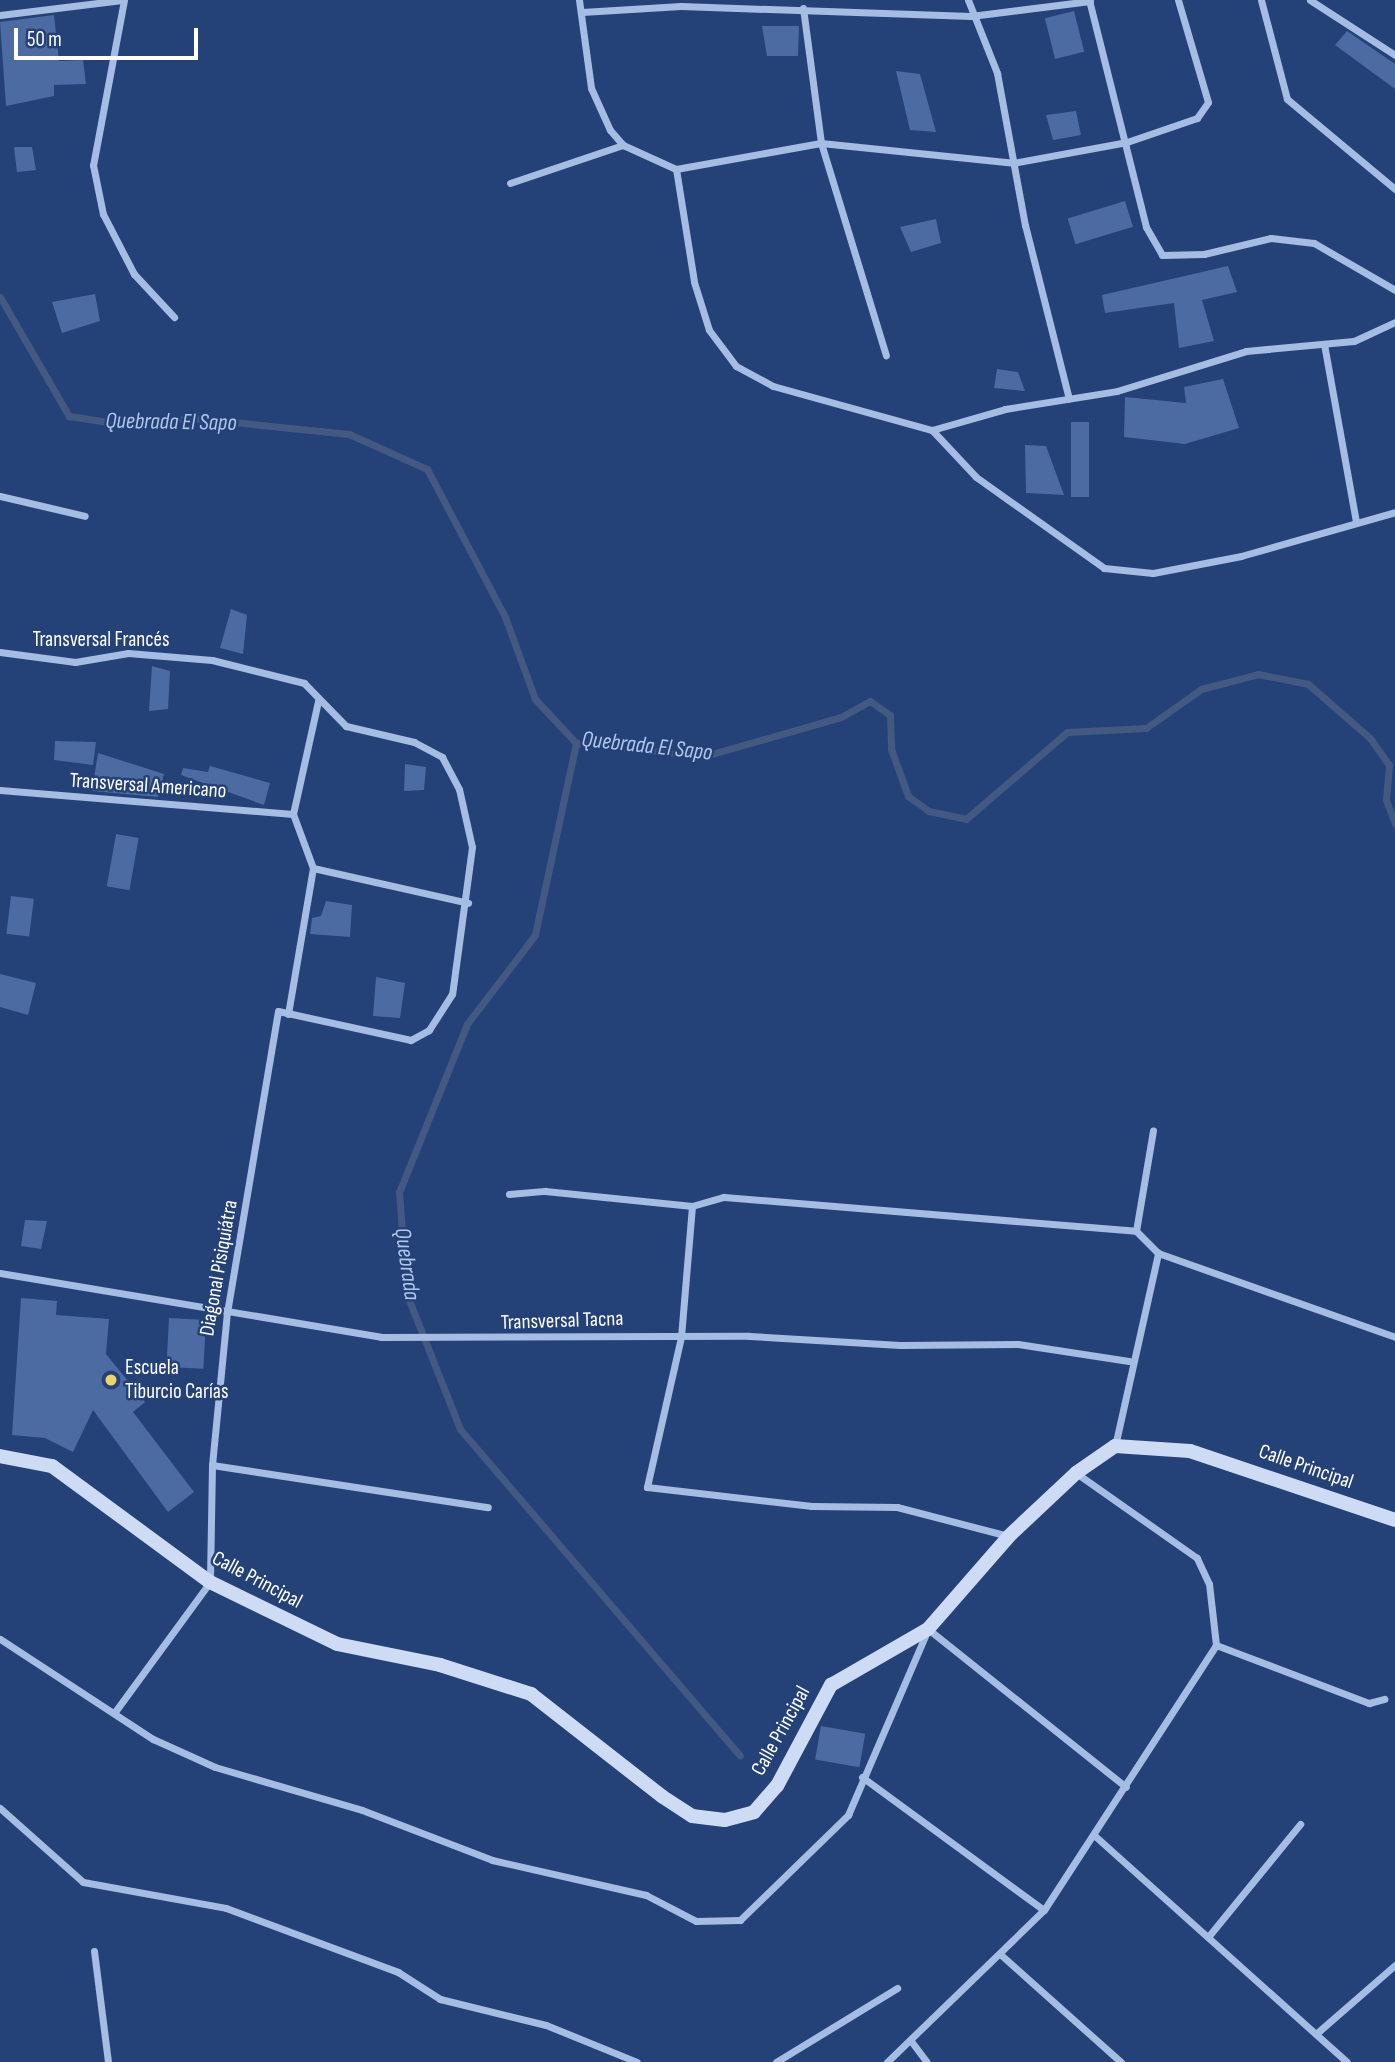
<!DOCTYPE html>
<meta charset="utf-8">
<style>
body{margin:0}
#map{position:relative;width:1395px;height:2062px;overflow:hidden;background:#244178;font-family:"Sofia Sans Condensed",sans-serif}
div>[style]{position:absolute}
.stream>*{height:7px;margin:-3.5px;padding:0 3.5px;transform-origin:3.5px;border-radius:3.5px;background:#435981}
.building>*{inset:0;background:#4c6ba2;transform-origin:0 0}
.street>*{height:7px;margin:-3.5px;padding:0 3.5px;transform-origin:3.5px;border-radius:3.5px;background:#a5bce3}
.secondary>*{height:14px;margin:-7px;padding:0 7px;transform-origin:7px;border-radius:7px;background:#cedbf4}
.dots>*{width:19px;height:19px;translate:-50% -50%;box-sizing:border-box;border:4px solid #244178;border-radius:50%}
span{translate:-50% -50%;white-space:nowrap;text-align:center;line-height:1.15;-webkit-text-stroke:5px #244178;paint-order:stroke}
.street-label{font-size:21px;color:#fff}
.poi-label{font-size:21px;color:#fff}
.left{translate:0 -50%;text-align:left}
.water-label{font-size:23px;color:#b0c6eb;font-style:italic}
.scale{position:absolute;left:14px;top:28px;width:184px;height:32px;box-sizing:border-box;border:4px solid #fff;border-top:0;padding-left:9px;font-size:21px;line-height:24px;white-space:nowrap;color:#fff;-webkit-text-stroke:5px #244178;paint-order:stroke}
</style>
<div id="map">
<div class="stream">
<i style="left:0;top:297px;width:138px;rotate:59.9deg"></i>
<i style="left:69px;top:416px;width:46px;rotate:8.8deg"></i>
<i style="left:114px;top:423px;width:80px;rotate:-3.6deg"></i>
<i style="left:194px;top:418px;width:156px;rotate:5.9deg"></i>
<i style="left:349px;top:434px;width:85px;rotate:24.2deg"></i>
<i style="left:427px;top:469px;width:167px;rotate:62.2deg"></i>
<i style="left:505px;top:617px;width:87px;rotate:69.9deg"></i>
<i style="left:535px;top:699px;width:60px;rotate:47deg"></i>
<i style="left:576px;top:743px;width:130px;rotate:5.8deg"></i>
<i style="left:705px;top:756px;width:141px;rotate:-16deg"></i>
<i style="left:841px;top:717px;width:33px;rotate:-29deg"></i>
<i style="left:870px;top:701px;width:24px;rotate:35deg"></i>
<i style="left:890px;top:715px;width:34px;rotate:88deg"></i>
<i style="left:891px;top:749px;width:50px;rotate:70.1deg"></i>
<i style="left:908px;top:796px;width:26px;rotate:36deg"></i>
<i style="left:929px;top:811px;width:38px;rotate:12deg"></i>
<i style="left:966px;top:819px;width:133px;rotate:-40.7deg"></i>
<i style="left:1067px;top:732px;width:79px;rotate:-2.9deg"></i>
<i style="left:1146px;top:728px;width:67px;rotate:-35.3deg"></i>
<i style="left:1201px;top:689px;width:59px;rotate:-14.7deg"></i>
<i style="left:1258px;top:674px;width:51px;rotate:11.3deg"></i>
<i style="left:1308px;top:684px;width:82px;rotate:41.1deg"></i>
<i style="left:1370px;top:738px;width:33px;rotate:55deg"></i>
<i style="left:1389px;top:765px;width:35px;rotate:95deg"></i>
<i style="left:1386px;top:800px;width:26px;rotate:69deg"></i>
<i style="left:576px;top:743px;width:196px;rotate:102.1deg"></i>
<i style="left:535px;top:935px;width:112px;rotate:127.4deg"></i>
<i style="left:467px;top:1024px;width:181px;rotate:112deg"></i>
<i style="left:399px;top:1192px;width:103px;rotate:85.6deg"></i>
<i style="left:407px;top:1295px;width:144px;rotate:68.4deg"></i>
<i style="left:460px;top:1429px;width:430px;rotate:49.4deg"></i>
</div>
<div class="building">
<i style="left:1074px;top:11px;width:42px;height:30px;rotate:76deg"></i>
<i style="clip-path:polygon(54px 15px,59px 61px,83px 60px,86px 84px,54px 85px,54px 96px,6px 106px,0 22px)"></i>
<i style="clip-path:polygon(762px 26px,799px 26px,798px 56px,767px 56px)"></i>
<i style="clip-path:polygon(1347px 31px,1395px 64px,1395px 89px,1335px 45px)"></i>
<i style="clip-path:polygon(896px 71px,920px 74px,936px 132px,910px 130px)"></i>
<i style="clip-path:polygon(1076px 111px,1081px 135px,1053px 140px,1046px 115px)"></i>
<i style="clip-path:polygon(14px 147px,32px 147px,36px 170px,17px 172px)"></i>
<i style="left:1125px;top:201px;width:27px;height:60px;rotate:73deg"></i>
<i style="clip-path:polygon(936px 219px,941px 243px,911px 252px,900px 227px)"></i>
<i style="clip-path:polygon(1228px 266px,1237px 292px,1202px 300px,1214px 341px,1179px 348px,1174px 303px,1105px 313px,1102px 295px)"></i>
<i style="clip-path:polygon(95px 294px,100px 321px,62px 333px,52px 302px)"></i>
<i style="clip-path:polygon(997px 369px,1018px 372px,1025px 391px,994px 388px)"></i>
<i style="clip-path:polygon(1223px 379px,1239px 428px,1185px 444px,1124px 437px,1125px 397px,1186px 403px,1184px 387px)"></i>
<i style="left:1071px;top:422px;width:18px;height:75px"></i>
<i style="clip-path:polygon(1025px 445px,1046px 446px,1064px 495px,1026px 493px)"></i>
<i style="clip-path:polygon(231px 609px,247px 615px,243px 654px,220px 648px)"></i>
<i style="clip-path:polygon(152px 666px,170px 671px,168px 709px,149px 711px)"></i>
<i style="clip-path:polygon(55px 741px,96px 742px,93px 765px,54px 760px)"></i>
<i style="clip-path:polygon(98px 753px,164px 774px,158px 797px,92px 791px)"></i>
<i style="clip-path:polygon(405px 764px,426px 767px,424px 790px,404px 791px)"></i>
<i style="clip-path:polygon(210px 766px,270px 783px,264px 805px,181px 775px,183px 768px,208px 772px)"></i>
<i style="left:116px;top:834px;width:23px;height:53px;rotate:10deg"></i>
<i style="left:11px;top:896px;width:23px;height:38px;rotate:7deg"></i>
<i style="clip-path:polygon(326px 901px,352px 905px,350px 937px,310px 934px,312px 918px,321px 916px)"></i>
<i style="clip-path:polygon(0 974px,36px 983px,28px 1015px,0 1007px)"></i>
<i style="clip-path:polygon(376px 977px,405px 983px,400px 1018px,373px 1016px)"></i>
<i style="clip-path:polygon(25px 1220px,47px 1221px,41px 1249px,21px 1246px)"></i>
<i style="clip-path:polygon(21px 1298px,57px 1301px,56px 1315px,109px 1319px,106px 1354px,145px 1402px,133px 1412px,194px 1492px,168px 1512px,93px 1410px,73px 1452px,45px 1438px,12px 1435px)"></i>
<i style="left:169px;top:1318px;width:37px;height:49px;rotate:3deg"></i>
<i style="left:821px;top:1726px;width:45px;height:34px;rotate:10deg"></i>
</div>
<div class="street">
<i style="left:124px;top:0;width:168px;rotate:100.6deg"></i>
<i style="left:93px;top:165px;width:50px;rotate:78.5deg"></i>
<i style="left:103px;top:214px;width:68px;rotate:62.7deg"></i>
<i style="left:134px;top:274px;width:59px;rotate:47.1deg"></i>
<i style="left:579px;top:0;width:89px;rotate:82.2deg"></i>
<i style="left:591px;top:88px;width:46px;rotate:65.7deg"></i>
<i style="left:610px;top:130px;width:20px;rotate:49deg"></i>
<i style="left:623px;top:145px;width:58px;rotate:24.4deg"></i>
<i style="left:676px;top:169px;width:147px;rotate:-10.2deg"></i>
<i style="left:821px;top:143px;width:193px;rotate:5.9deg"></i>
<i style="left:1013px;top:163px;width:116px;rotate:-10.4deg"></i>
<i style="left:1127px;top:142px;width:74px;rotate:-18.9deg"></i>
<i style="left:1197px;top:118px;width:19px;rotate:-55deg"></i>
<i style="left:1208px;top:102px;width:106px;rotate:-106.4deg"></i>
<i style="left:968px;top:0;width:79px;rotate:68.3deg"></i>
<i style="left:997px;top:73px;width:155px;rotate:79.6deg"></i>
<i style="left:1025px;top:225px;width:179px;rotate:75.8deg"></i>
<i style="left:1089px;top:0;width:234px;rotate:75.9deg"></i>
<i style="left:1146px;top:227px;width:32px;rotate:60deg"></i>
<i style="left:1162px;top:255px;width:42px;rotate:-1.4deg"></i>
<i style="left:1204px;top:254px;width:69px;rotate:-13.4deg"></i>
<i style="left:1271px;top:238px;width:43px;rotate:6.6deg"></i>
<i style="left:1314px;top:243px;width:94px;rotate:30.1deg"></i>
<i style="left:1261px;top:0;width:102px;rotate:75.3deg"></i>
<i style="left:1287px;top:99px;width:141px;rotate:39.8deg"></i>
<i style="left:1310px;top:0;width:101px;rotate:32.9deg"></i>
<i style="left:803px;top:8px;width:136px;rotate:82.4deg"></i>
<i style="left:821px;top:143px;width:222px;rotate:73deg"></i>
<i style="left:582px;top:12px;width:99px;rotate:-3.5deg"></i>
<i style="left:681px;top:6px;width:290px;rotate:2deg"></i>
<i style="left:971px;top:16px;width:120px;rotate:-7.2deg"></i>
<i style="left:0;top:15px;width:123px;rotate:-7deg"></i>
<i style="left:676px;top:169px;width:114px;rotate:80.9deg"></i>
<i style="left:694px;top:282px;width:50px;rotate:72.6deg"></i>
<i style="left:709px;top:330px;width:45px;rotate:53.1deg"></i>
<i style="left:736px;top:366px;width:42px;rotate:28.4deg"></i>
<i style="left:773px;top:386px;width:165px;rotate:15.5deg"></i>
<i style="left:932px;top:430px;width:64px;rotate:46.9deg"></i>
<i style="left:976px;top:477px;width:157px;rotate:35.4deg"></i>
<i style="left:1104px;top:568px;width:49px;rotate:5.8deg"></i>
<i style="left:1153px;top:573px;width:90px;rotate:-10.9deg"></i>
<i style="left:1241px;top:556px;width:160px;rotate:-15.9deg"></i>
<i style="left:510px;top:183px;width:119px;rotate:-18.6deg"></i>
<i style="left:1324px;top:344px;width:180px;rotate:79.8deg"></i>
<i style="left:932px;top:430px;width:76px;rotate:-16deg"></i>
<i style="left:1005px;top:409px;width:113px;rotate:-9.1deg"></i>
<i style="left:1117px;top:391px;width:135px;rotate:-17.2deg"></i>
<i style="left:1246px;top:351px;width:108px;rotate:-5.3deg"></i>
<i style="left:1354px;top:341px;width:45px;rotate:-24.9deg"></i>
<i style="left:0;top:496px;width:87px;rotate:13.2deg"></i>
<i style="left:0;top:652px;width:76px;rotate:7.6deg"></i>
<i style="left:75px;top:662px;width:54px;rotate:-9.6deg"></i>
<i style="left:128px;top:653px;width:84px;rotate:4.8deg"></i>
<i style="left:212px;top:660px;width:95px;rotate:14deg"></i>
<i style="left:304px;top:683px;width:60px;rotate:45.7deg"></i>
<i style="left:346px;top:726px;width:70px;rotate:13.2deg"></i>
<i style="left:414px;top:742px;width:32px;rotate:28deg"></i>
<i style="left:442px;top:757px;width:36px;rotate:62deg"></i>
<i style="left:459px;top:789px;width:59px;rotate:77.4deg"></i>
<i style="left:472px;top:847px;width:148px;rotate:97.7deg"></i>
<i style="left:452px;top:994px;width:43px;rotate:122.6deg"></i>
<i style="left:429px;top:1030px;width:21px;rotate:151deg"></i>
<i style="left:411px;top:1040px;width:136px;rotate:-167.7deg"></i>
<i style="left:278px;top:1011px;width:305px;rotate:99.6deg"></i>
<i style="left:227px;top:1312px;width:154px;rotate:95.6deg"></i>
<i style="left:212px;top:1465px;width:117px;rotate:91deg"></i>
<i style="left:210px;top:1582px;width:161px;rotate:126.2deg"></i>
<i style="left:0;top:790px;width:294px;rotate:4.7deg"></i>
<i style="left:313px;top:868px;width:159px;rotate:12.7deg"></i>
<i style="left:288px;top:1014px;width:148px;rotate:-80.3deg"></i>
<i style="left:313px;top:868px;width:58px;rotate:-110.3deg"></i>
<i style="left:293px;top:814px;width:116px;rotate:-77.5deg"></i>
<i style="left:509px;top:1194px;width:36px;rotate:-5deg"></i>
<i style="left:545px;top:1191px;width:148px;rotate:5.8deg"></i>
<i style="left:692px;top:1206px;width:33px;rotate:-16deg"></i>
<i style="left:724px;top:1197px;width:413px;rotate:4.7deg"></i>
<i style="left:692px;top:1206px;width:131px;rotate:94.8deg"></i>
<i style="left:681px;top:1337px;width:154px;rotate:102.8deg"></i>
<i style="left:647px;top:1487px;width:166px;rotate:6.6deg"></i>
<i style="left:812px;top:1506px;width:85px;rotate:0.7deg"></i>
<i style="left:897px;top:1507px;width:115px;rotate:14.6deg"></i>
<i style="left:1158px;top:1253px;width:251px;rotate:19.5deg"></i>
<i style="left:0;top:1273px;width:386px;rotate:9.5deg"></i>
<i style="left:381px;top:1337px;width:368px;rotate:-0.2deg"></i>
<i style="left:749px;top:1336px;width:151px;rotate:3.4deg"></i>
<i style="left:900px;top:1345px;width:118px;rotate:-0.5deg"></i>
<i style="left:1018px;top:1344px;width:112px;rotate:8.7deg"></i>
<i style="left:1115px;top:1446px;width:198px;rotate:-77.4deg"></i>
<i style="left:1158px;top:1253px;width:31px;rotate:-135deg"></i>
<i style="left:1136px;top:1231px;width:102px;rotate:-80.4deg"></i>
<i style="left:212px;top:1465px;width:279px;rotate:8.7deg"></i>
<i style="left:0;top:1639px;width:183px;rotate:33.2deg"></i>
<i style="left:153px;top:1739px;width:68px;rotate:24.3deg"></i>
<i style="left:215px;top:1767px;width:153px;rotate:16.3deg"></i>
<i style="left:362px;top:1810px;width:139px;rotate:21deg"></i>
<i style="left:492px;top:1860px;width:158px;rotate:12.8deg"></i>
<i style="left:646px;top:1895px;width:56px;rotate:27.5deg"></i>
<i style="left:696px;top:1921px;width:44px;rotate:-1.3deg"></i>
<i style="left:740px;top:1920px;width:151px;rotate:-44.2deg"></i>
<i style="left:848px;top:1815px;width:202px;rotate:-66.7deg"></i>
<i style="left:928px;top:1629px;width:253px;rotate:38.6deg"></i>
<i style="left:1216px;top:1645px;width:164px;rotate:20.8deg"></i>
<i style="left:1369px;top:1703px;width:16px;rotate:-15deg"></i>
<i style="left:862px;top:1777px;width:225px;rotate:36.2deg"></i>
<i style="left:0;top:1808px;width:111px;rotate:41.7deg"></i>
<i style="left:83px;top:1882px;width:145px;rotate:10.3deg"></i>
<i style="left:226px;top:1908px;width:184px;rotate:20.4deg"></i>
<i style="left:398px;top:1972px;width:50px;rotate:32.7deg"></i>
<i style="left:440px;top:1999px;width:109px;rotate:13.8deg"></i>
<i style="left:546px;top:2025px;width:98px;rotate:22.1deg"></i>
<i style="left:1095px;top:1836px;width:338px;rotate:41.9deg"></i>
<i style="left:1208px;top:1937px;width:146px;rotate:-50.8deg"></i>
<i style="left:94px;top:1951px;width:112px;rotate:82.8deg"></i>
<i style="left:1000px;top:1954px;width:162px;rotate:41.8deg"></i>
<i style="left:1317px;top:2033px;width:103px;rotate:-41.1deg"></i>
<i style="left:911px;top:2041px;width:26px;rotate:53deg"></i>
<i style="left:776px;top:2062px;width:142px;rotate:-31.4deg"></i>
<i style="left:887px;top:2062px;width:219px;rotate:-44.1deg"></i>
<i style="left:1044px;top:1910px;width:316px;rotate:-57deg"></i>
<i style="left:1216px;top:1645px;width:61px;rotate:-96.5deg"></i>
<i style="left:1209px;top:1584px;width:29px;rotate:-115deg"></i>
<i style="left:1197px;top:1558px;width:148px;rotate:-144.9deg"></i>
</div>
<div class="secondary">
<i style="left:0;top:1456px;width:53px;rotate:10.9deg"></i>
<i style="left:52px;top:1466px;width:196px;rotate:36.3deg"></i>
<i style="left:210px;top:1582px;width:141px;rotate:26deg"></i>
<i style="left:337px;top:1644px;width:105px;rotate:11.5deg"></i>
<i style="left:440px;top:1665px;width:96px;rotate:17.7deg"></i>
<i style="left:531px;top:1694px;width:167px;rotate:38deg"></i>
<i style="left:663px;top:1797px;width:35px;rotate:33deg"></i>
<i style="left:692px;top:1816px;width:33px;rotate:7deg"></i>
<i style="left:725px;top:1820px;width:30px;rotate:-15deg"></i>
<i style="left:754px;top:1812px;width:35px;rotate:-49deg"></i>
<i style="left:777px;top:1786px;width:115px;rotate:-61.9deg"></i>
<i style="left:831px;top:1685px;width:112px;rotate:-30deg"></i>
<i style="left:928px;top:1629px;width:123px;rotate:-48.9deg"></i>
<i style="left:1009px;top:1536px;width:92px;rotate:-43.2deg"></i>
<i style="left:1076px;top:1473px;width:47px;rotate:-34.7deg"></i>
<i style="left:1115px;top:1446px;width:75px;rotate:3.8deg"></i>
<i style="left:1190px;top:1451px;width:216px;rotate:18.6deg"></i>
</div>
<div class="dots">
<i style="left:111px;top:1380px;background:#edd369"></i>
</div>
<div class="street-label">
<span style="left:101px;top:640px">Transversal Francés</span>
<span style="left:148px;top:786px;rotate:4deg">Transversal Americano</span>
<span style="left:219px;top:1268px;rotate:-80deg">Diagonal Pisiquiátra</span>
<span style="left:562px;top:1321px;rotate:-2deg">Transversal Tacna</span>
<span style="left:1306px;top:1467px;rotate:19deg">Calle Principal</span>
<span style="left:257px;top:1580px;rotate:28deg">Calle Principal</span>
<span style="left:781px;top:1731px;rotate:-61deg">Calle Principal</span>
</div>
<div class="poi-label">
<span class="left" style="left:125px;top:1380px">Escuela<br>Tiburcio Carías</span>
</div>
<div class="water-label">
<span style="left:171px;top:422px;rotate:1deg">Quebrada El Sapo</span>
<span style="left:647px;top:746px;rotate:6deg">Quebrada El Sapo</span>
<span style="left:407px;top:1264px;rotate:82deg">Quebrada</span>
</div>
<div class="scale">50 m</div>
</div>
